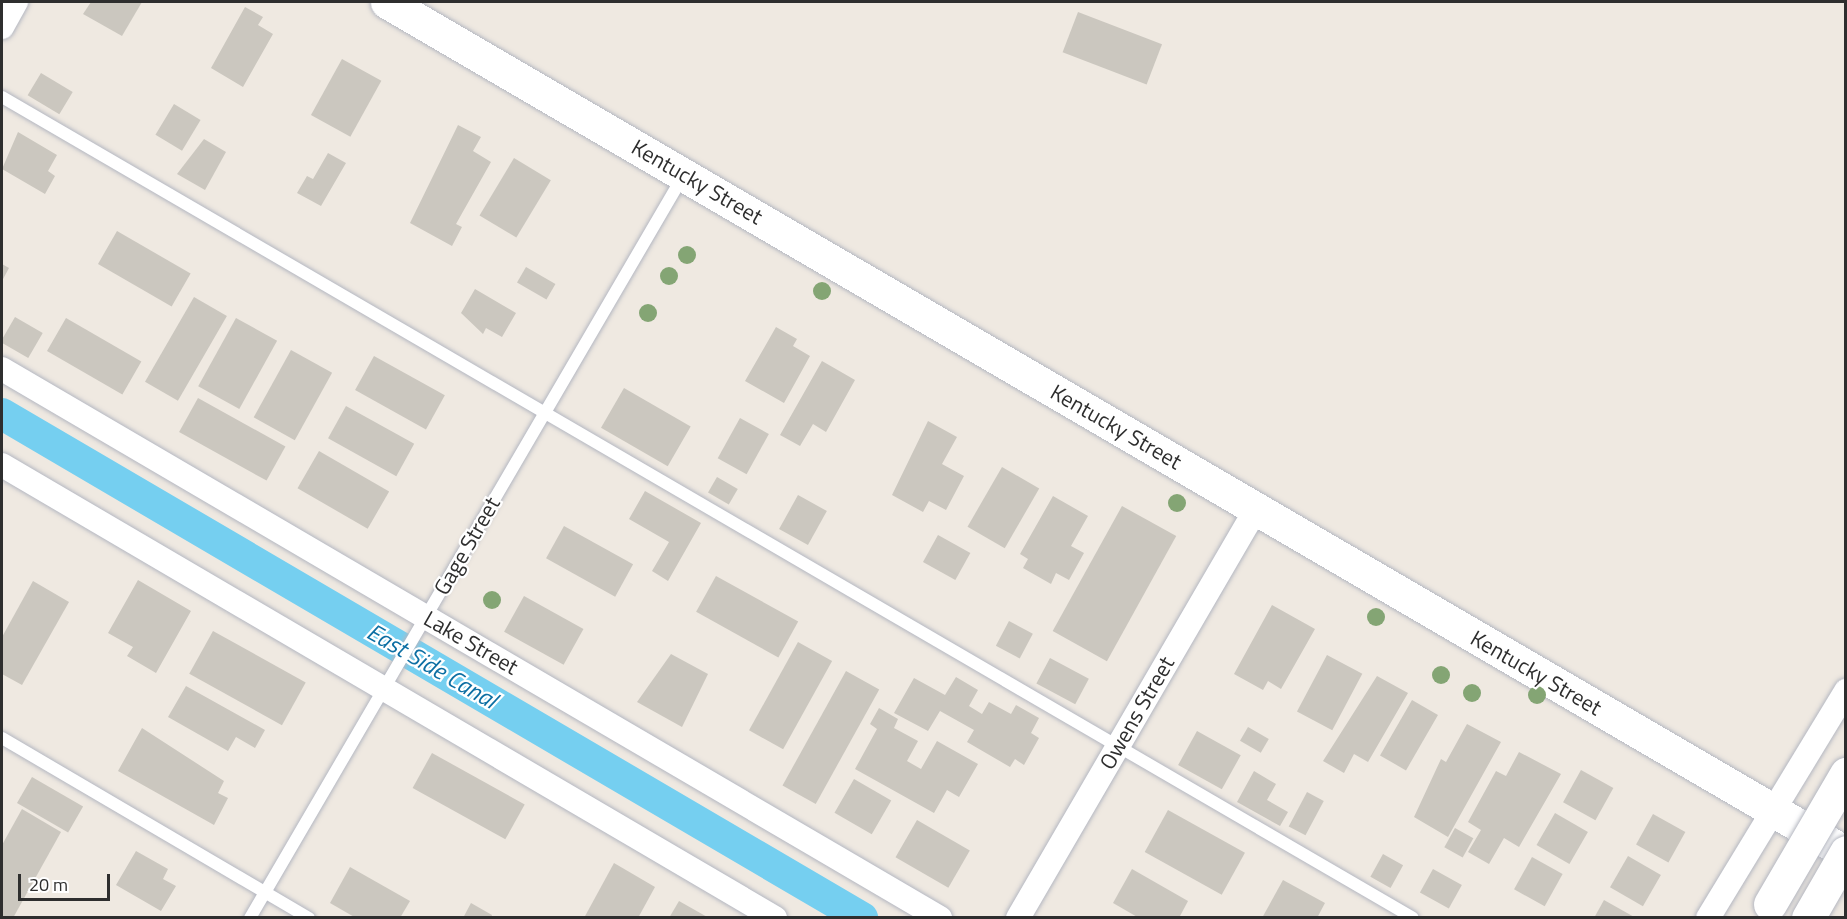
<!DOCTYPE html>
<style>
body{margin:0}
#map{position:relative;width:1847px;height:919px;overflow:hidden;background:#efe9e1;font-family:"Titillium Web",sans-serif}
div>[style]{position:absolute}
.canal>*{height:32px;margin:-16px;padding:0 16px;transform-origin:16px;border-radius:16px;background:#75cff0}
.building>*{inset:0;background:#cbc7bf;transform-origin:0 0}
.roads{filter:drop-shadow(0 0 2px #b4b7c1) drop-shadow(0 0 2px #b4b7c1)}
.lane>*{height:12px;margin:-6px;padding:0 6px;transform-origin:6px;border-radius:6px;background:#fff}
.street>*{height:24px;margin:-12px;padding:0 12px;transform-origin:12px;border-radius:12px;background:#fff}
.secondary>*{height:33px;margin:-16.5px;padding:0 16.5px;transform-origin:16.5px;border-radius:16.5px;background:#fff}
.bridges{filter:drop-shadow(0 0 2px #b4b7c1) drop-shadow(0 0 2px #b4b7c1)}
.secondary-bridge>*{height:33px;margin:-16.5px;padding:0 16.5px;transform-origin:16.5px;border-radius:16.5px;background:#fff}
.trees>*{width:18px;height:18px;margin:-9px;border-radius:50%;background:#84a574}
span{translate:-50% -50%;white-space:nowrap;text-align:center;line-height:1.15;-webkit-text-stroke:4.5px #fff;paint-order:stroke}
.street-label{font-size:22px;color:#2e2e2e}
.water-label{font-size:24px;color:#0d6fa3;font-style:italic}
.frame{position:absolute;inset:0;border:3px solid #2e2e2e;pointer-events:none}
.scale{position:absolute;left:18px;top:874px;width:92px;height:27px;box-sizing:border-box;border:3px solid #2e2e2e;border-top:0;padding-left:8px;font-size:18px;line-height:21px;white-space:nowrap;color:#2e2e2e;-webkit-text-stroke:4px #fff;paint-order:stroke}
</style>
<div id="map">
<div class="canal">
<i style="left:2px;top:414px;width:997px;rotate:30.37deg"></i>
</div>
<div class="building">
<i style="clip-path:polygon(91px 2px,142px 2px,122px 36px,83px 14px)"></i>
<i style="clip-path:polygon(245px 7px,263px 17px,258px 25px,273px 34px,243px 87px,211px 68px)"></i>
<i style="left:1078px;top:12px;width:90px;height:43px;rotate:21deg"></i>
<i style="left:342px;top:59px;width:45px;height:64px;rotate:29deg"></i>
<i style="left:41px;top:73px;width:37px;height:26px;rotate:31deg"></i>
<i style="left:174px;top:104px;width:31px;height:36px;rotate:31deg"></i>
<i style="clip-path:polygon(458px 125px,481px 137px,473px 151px,491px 162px,456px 224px,462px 227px,452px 246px,410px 223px)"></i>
<i style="clip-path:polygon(18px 132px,57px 155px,48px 171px,55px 176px,45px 194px,2px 169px)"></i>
<i style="clip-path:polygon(204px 139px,226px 152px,205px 190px,177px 174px)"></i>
<i style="clip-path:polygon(328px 153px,346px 163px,321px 206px,297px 193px,307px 176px,313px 179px)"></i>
<i style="left:514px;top:158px;width:43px;height:67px;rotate:31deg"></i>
<i style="left:117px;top:231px;width:85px;height:38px;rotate:30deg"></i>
<i style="clip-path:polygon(2px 264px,9px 268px,2px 281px)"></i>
<i style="left:526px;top:267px;width:34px;height:18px;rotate:30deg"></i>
<i style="clip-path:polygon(475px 289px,516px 313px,502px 337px,486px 328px,483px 334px,461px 313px)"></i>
<i style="left:194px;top:297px;width:38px;height:98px;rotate:30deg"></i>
<i style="left:15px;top:317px;width:32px;height:29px;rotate:30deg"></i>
<i style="left:66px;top:318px;width:87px;height:38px;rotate:30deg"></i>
<i style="left:236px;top:318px;width:47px;height:78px;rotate:29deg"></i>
<i style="clip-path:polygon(776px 327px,797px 339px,793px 346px,810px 356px,784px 403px,745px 381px)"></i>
<i style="left:291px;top:350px;width:47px;height:77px;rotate:29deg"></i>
<i style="left:374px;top:356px;width:81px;height:39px;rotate:29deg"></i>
<i style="clip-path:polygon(822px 361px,855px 380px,826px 432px,813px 424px,800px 446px,780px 435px)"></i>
<i style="left:624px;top:388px;width:77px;height:46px;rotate:30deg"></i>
<i style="left:198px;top:398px;width:100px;height:39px;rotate:29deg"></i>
<i style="left:346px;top:406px;width:78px;height:37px;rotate:29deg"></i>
<i style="left:740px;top:418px;width:33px;height:46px;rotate:29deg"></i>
<i style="clip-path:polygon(928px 421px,957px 437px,942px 464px,964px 476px,946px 510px,929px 501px,923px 512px,892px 495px)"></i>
<i style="left:319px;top:451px;width:81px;height:43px;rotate:30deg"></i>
<i style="left:1002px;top:467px;width:43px;height:69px;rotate:30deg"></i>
<i style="left:717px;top:477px;width:24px;height:18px;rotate:30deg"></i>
<i style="clip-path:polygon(645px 491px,701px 523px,668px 581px,652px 571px,669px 542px,629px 519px)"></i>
<i style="left:798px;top:495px;width:33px;height:39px;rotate:29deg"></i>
<i style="clip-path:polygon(1053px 496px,1088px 516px,1071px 546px,1084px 553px,1069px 580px,1056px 573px,1051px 584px,1023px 568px,1028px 559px,1020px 554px)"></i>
<i style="left:1122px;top:506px;width:62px;height:143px;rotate:29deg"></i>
<i style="left:564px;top:526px;width:79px;height:37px;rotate:29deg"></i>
<i style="left:938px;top:535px;width:37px;height:31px;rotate:29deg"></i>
<i style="left:716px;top:576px;width:94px;height:41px;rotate:29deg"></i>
<i style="clip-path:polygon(138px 580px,191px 611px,156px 673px,127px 656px,133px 647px,108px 633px)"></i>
<i style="clip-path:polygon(33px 581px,69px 602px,22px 685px,2px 674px,2px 637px)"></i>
<i style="left:524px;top:596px;width:68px;height:41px;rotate:29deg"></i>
<i style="clip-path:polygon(1272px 605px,1315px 629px,1281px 689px,1268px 681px,1263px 690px,1234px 674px)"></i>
<i style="left:1009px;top:621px;width:27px;height:28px;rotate:28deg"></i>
<i style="left:213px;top:631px;width:106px;height:49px;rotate:29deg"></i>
<i style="left:798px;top:642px;width:39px;height:101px;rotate:29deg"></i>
<i style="clip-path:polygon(671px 654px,708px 674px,682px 727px,637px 702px)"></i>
<i style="left:1327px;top:655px;width:40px;height:64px;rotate:28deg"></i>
<i style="left:1050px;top:658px;width:44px;height:29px;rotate:28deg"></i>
<i style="left:846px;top:671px;width:38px;height:131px;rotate:29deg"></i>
<i style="clip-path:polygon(1377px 676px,1408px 693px,1368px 762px,1354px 754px,1344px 773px,1323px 761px)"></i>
<i style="clip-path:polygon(956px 677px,978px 690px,969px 706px,982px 714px,989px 702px,1011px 714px,1016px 705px,1039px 718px,1031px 733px,1039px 738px,1024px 765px,1015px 759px,1010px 767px,967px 742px,974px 730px,940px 711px,928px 731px,894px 713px,914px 678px,945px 695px)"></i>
<i style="clip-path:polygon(186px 686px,265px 730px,255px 748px,236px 737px,228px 751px,168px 717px)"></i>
<i style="left:1412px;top:700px;width:30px;height:64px;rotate:30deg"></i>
<i style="clip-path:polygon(879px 708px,898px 719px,894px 728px,918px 741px,907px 761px,921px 769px,937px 741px,978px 764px,959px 797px,947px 790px,934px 813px,855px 769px,877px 729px,870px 724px)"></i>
<i style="clip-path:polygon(1467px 724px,1501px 742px,1448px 837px,1414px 817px,1441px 759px,1446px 762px)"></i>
<i style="left:1248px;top:727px;width:24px;height:16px;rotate:30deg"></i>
<i style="clip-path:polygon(142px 728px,224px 781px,218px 793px,228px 798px,214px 825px,118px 771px)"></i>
<i style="left:1197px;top:731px;width:50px;height:39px;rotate:29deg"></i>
<i style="clip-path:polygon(1519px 752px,1561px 774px,1519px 847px,1504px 838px,1489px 864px,1468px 852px,1481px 830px,1468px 822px,1496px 771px,1506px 776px)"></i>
<i style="left:432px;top:753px;width:106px;height:40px;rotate:29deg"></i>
<i style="left:1581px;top:770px;width:37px;height:37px;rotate:29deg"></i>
<i style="clip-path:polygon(1254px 771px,1276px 784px,1267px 800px,1288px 812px,1280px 826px,1237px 802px)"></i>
<i style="left:32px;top:777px;width:59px;height:30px;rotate:30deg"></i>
<i style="left:854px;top:779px;width:43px;height:39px;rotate:30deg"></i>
<i style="left:1307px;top:792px;width:19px;height:39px;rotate:28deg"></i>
<i style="clip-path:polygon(22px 809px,61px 832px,13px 918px,2px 918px,2px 845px)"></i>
<i style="left:1168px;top:810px;width:88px;height:48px;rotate:29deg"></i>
<i style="left:1555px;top:813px;width:38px;height:37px;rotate:30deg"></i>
<i style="left:1653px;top:814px;width:37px;height:35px;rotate:29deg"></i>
<i style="left:917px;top:820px;width:61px;height:43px;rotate:30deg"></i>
<i style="left:1455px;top:828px;width:21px;height:22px;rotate:29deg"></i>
<i style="clip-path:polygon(136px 851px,168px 869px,163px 879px,176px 886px,161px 911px,116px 885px)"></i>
<i style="left:1383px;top:854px;width:23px;height:26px;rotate:29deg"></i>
<i style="left:1628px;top:856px;width:38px;height:36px;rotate:30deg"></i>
<i style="left:1532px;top:857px;width:35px;height:37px;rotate:29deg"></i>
<i style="clip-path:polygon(614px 863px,655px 887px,638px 918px,584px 918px)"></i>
<i style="clip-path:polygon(350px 867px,410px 901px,400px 918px,356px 918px,330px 903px)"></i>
<i style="clip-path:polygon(1132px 869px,1188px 901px,1179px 918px,1139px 918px,1113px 903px)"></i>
<i style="left:1433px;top:869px;width:33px;height:27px;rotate:29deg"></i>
<i style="clip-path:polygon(1283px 880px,1325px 903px,1317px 918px,1262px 918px)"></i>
<i style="clip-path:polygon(1604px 900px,1636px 918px,1594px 918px)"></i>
<i style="clip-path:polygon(679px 901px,709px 918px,669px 918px)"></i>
<i style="clip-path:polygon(471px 903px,492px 915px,491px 918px,463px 918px)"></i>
</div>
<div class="roads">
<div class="lane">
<i style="left:2px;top:97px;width:1632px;rotate:30.19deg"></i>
<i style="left:2px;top:738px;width:356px;rotate:30.4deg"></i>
<i style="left:250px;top:918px;width:859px;rotate:-59.73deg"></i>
</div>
<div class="street">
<i style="left:2px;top:27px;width:29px;rotate:-61deg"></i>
<i style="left:2px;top:369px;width:1087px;rotate:30.34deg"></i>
<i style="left:2px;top:465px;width:896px;rotate:30.37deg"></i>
<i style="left:1018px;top:918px;width:473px;rotate:-59.8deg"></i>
<i style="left:1708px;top:918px;width:266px;rotate:-58.7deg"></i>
</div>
<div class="secondary">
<i style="left:387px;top:2px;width:1689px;rotate:30.25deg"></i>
</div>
</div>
<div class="bridges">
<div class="secondary-bridge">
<i style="left:1770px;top:904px;width:151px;rotate:-59.7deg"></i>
<i style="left:1808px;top:918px;width:76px;rotate:-60.1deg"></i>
</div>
</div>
<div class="trees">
<i style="left:687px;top:255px"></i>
<i style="left:669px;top:276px"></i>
<i style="left:822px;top:291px"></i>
<i style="left:648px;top:313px"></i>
<i style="left:1177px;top:503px"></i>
<i style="left:492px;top:600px"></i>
<i style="left:1376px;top:617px"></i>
<i style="left:1441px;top:675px"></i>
<i style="left:1472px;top:693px"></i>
<i style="left:1537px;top:695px"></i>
</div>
<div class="street-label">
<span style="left:697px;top:182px;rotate:30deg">Kentucky Street</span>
<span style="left:1116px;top:427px;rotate:30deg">Kentucky Street</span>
<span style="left:467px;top:546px;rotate:-60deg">Gage Street</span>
<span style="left:471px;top:643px;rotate:30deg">Lake Street</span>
<span style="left:1536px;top:673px;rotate:30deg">Kentucky Street</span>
<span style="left:1137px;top:713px;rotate:-60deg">Owens Street</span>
</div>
<div class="water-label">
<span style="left:432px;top:666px;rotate:30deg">East Side Canal</span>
</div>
<div class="frame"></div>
<div class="scale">20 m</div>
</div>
